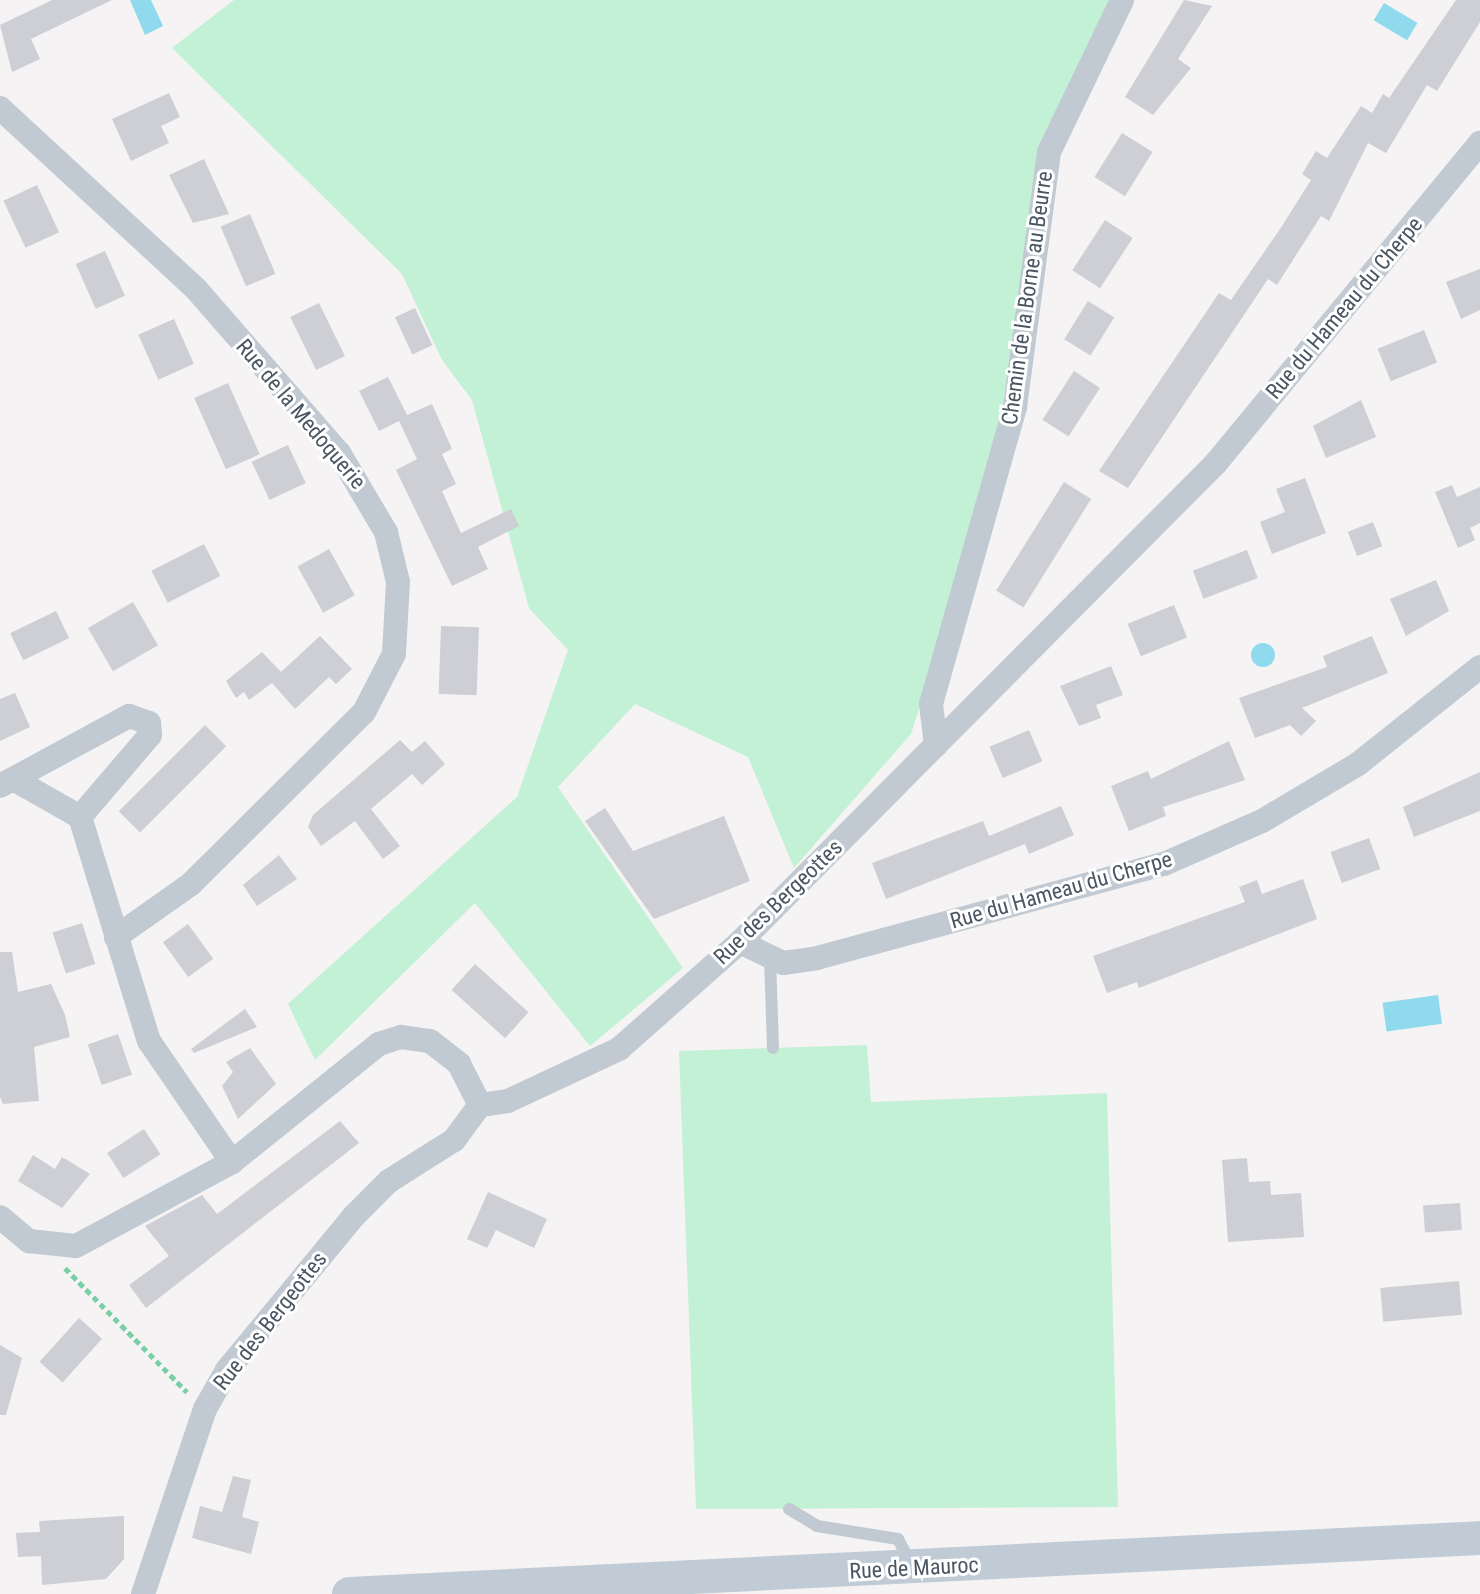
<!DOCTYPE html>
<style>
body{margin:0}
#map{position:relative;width:1480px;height:1594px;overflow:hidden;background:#f5f3f3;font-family:"Roboto Condensed",sans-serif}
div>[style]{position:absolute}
.green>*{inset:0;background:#c3f1d5}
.water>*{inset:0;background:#90daee;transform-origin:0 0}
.round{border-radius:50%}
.building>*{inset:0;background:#cdcfd5;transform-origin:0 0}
.path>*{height:5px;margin-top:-2.5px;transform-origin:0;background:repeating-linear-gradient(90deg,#7ad0a6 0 6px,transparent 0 10px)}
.lane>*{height:12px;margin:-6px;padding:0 6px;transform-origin:6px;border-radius:6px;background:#c1cad2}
.street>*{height:24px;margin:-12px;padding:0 12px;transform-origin:12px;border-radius:12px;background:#c1cad2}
.secondary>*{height:34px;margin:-17px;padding:0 17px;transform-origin:17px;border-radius:17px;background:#c1cbd6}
span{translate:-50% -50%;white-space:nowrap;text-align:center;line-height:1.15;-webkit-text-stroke:6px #fff;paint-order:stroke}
.street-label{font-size:22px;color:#4a5661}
</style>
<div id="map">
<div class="green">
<i style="clip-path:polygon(234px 0,1122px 0,1049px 152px,1015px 407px,911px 734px,794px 868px,748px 757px,635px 704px,558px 787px,683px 968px,590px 1046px,475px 903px,315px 1060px,288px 1004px,517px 797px,568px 650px,529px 608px,472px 400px,442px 360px,402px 274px,172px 48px)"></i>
<i style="clip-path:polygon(867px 1045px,871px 1102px,1107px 1093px,1118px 1507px,696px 1509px,679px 1051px)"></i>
</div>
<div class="water">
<i style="clip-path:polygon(130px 0,151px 0,163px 26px,145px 35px)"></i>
<i style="left:1384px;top:3px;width:39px;height:20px;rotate:31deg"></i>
<i class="round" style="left:1251px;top:643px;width:24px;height:24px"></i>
<i style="left:1438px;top:995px;width:29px;height:56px;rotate:82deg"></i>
</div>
<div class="building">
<i style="clip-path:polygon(52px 0,112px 0,31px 39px,40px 59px,12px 72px,0 25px)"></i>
<i style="clip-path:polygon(1184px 0,1212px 6px,1178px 59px,1191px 68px,1153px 115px,1125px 97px)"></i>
<i style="clip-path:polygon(1456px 0,1480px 0,1480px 22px,1437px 91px,1427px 85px,1386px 153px,1368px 143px,1329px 221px,1321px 216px,1277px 285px,1268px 279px,1128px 488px,1099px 471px,1219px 293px,1231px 300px,1282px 226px,1311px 180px,1302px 174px,1316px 151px,1327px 158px,1361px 106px,1372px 113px,1383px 94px,1389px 98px)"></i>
<i style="clip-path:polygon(169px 93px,180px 117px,161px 126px,169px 143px,131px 161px,112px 119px)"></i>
<i style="left:1122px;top:133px;width:36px;height:52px;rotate:32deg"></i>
<i style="clip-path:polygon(204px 159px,229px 214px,193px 223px,169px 175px)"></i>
<i style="left:37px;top:185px;width:52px;height:37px;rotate:65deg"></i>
<i style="left:250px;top:214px;width:65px;height:32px;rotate:67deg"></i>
<i style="left:1105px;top:220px;width:33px;height:60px;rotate:33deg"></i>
<i style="left:105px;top:251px;width:49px;height:32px;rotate:66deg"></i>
<i style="clip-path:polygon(1480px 269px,1480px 310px,1461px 319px,1446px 282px)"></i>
<i style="left:1088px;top:301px;width:31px;height:45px;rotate:32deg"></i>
<i style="left:319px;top:303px;width:59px;height:32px;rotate:64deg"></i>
<i style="left:415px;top:308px;width:41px;height:22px;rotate:65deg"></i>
<i style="left:174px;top:319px;width:49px;height:39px;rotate:66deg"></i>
<i style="left:1424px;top:330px;width:35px;height:50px;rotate:68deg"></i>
<i style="left:1074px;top:371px;width:31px;height:58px;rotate:33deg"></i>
<i style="clip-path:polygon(388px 377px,407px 415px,432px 404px,452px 449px,442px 454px,456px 484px,442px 491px,461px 533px,511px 509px,519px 526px,478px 547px,488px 569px,452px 586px,396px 470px,417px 459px,399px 421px,379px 431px,359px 391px)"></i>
<i style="left:228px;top:383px;width:78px;height:37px;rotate:66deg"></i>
<i style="clip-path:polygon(1361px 400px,1376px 437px,1326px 458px,1313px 426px)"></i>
<i style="left:288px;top:445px;width:42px;height:40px;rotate:65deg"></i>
<i style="clip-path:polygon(1305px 478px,1326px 533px,1272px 554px,1260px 522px,1285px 512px,1276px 489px)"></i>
<i style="left:1064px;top:482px;width:32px;height:128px;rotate:32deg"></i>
<i style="clip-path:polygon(1452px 485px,1457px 497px,1480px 487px,1480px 523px,1470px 528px,1475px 540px,1458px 548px,1435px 492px)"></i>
<i style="left:1373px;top:522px;width:26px;height:27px;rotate:69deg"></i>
<i style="left:204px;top:544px;width:36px;height:59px;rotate:63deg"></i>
<i style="left:329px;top:549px;width:53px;height:36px;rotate:61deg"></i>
<i style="left:1247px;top:550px;width:30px;height:58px;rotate:69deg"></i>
<i style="clip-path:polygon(1436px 580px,1449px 611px,1406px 636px,1390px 599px)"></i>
<i style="left:133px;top:602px;width:50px;height:52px;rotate:60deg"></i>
<i style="left:1174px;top:605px;width:35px;height:50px;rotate:68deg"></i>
<i style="left:56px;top:611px;width:30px;height:51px;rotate:64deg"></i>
<i style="left:441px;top:626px;width:38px;height:68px;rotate:2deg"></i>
<i style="clip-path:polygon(320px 636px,352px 669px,336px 684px,329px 677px,295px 709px,272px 683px,249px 700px,244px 692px,236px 698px,226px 681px,262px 652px,281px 672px)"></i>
<i style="clip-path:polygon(1372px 636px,1388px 673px,1302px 708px,1316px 721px,1301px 736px,1290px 725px,1255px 738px,1239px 698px,1327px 667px,1323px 656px)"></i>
<i style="clip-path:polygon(1111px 666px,1123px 695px,1096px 705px,1101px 718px,1079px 726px,1060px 686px)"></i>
<i style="clip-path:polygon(15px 693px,30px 727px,0 741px,0 699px)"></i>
<i style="left:205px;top:725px;width:30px;height:122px;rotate:45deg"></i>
<i style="left:1029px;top:730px;width:34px;height:43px;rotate:67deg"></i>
<i style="clip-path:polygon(400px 740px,412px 752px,425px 741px,445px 764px,422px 785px,412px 774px,371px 809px,400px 846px,383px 859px,355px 821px,321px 846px,308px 827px,313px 815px)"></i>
<i style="clip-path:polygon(1229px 741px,1245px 780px,1163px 807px,1166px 816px,1129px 831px,1111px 786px,1148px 771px,1151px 779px)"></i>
<i style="clip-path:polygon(1480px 772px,1480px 811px,1414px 837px,1403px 807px)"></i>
<i style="clip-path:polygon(1061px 806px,1074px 835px,1029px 854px,1025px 844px,886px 899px,872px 863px,983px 821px,989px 836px)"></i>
<i style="clip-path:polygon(605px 808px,633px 851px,724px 816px,750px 881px,654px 919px,585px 821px)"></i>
<i style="left:1369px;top:838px;width:33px;height:41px;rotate:70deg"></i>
<i style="clip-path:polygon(279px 855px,297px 879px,257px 906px,243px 885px)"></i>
<i style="clip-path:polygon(1303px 879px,1317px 919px,1139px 988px,1137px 982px,1107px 993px,1093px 956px,1245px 902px,1239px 887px,1257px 880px,1262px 894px)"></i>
<i style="left:82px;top:923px;width:43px;height:31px;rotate:72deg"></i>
<i style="left:188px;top:924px;width:43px;height:31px;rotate:54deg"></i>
<i style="clip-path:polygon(0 952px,12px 952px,18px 992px,51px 984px,65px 1015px,70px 1037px,34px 1047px,39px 1101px,3px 1104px,0 1097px)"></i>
<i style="left:475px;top:964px;width:72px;height:35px;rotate:42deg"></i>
<i style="clip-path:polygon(245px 1009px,257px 1027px,194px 1053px,191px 1049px)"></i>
<i style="left:118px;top:1034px;width:43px;height:32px;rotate:71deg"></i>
<i style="clip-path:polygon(250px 1048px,276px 1084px,238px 1119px,222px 1086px,233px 1072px,226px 1062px)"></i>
<i style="clip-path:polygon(340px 1121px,359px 1143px,146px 1308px,129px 1285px,169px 1256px,145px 1226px,202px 1195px,217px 1214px)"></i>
<i style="left:144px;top:1129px;width:30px;height:44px;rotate:57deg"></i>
<i style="clip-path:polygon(33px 1155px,55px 1169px,62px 1157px,90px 1174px,62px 1208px,18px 1181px)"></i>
<i style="clip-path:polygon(1247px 1158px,1249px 1182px,1270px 1181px,1271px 1195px,1301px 1193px,1304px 1237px,1228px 1242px,1222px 1160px)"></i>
<i style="clip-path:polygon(488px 1192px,547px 1219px,534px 1248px,496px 1230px,487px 1248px,467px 1239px)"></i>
<i style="left:1460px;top:1203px;width:27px;height:37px;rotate:86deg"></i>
<i style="left:1459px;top:1281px;width:34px;height:79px;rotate:85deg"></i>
<i style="left:79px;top:1318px;width:31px;height:59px;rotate:42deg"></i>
<i style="clip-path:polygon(0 1345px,22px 1358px,6px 1415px,0 1415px)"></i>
<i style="clip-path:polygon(233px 1476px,251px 1480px,242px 1517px,259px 1522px,251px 1554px,192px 1538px,200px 1506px,222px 1512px)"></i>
<i style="clip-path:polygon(124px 1516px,124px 1559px,106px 1579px,42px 1585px,41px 1556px,18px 1557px,16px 1533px,40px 1532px,39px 1521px)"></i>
</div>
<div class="path">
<i style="left:65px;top:1268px;width:174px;rotate:45.5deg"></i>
</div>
<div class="lane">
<i style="left:770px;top:958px;width:90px;rotate:88.1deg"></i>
<i style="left:789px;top:1509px;width:33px;rotate:31deg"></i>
<i style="left:817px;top:1526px;width:82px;rotate:9.1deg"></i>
<i style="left:898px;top:1539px;width:27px;rotate:62deg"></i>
</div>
<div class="street">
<i style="left:0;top:108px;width:267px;rotate:42.7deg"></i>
<i style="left:196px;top:289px;width:218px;rotate:48.9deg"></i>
<i style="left:339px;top:453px;width:92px;rotate:59.3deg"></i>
<i style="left:386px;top:532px;width:51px;rotate:76.5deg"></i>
<i style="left:398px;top:582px;width:72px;rotate:93.2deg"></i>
<i style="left:394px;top:654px;width:65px;rotate:117.3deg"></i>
<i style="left:364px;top:712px;width:244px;rotate:135.2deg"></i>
<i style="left:191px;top:884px;width:92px;rotate:144.8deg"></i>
<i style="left:936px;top:745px;width:41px;rotate:-97deg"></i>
<i style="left:931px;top:704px;width:309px;rotate:-74.2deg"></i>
<i style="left:1015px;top:407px;width:257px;rotate:-82.4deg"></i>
<i style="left:1049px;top:152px;width:169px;rotate:-64.3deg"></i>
<i style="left:15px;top:780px;width:75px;rotate:29.6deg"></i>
<i style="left:0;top:786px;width:147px;rotate:-28.5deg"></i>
<i style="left:129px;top:716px;width:21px;rotate:19deg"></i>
<i style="left:149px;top:723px;width:12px;rotate:85deg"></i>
<i style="left:150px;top:735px;width:108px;rotate:130.5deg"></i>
<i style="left:80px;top:817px;width:234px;rotate:72.9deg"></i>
<i style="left:149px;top:1041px;width:147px;rotate:55.6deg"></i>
<i style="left:232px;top:1162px;width:189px;rotate:-38.8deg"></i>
<i style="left:379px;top:1044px;width:23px;rotate:-18deg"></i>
<i style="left:401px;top:1037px;width:29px;rotate:8deg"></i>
<i style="left:430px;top:1041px;width:37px;rotate:38deg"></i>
<i style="left:459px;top:1064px;width:46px;rotate:62.9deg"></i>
<i style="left:740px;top:942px;width:48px;rotate:26deg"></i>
<i style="left:783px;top:963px;width:34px;rotate:-8deg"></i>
<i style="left:817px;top:958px;width:360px;rotate:-15.2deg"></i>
<i style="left:1164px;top:864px;width:107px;rotate:-23.7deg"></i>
<i style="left:1262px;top:821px;width:112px;rotate:-30.7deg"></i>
<i style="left:1358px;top:764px;width:156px;rotate:-38.5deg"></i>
<i style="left:0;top:1217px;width:38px;rotate:40deg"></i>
<i style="left:29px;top:1241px;width:47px;rotate:6.1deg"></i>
<i style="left:76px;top:1246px;width:177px;rotate:-28.3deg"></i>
<i style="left:143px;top:1594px;width:195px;rotate:-71.5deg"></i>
<i style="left:205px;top:1409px;width:45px;rotate:-60.6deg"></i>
<i style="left:227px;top:1370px;width:200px;rotate:-50.5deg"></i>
<i style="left:354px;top:1216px;width:49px;rotate:-45deg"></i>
<i style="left:389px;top:1181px;width:77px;rotate:-32.2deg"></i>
<i style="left:454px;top:1140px;width:44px;rotate:-53.4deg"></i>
<i style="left:480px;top:1105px;width:28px;rotate:-8deg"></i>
<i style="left:508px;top:1101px;width:123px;rotate:-25.1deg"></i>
<i style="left:619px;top:1049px;width:162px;rotate:-41.5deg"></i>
<i style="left:740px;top:942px;width:675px;rotate:-45.18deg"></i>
<i style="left:1216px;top:463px;width:415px;rotate:-50.5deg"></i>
</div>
<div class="secondary">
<i style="left:349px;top:1594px;width:1132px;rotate:-2.83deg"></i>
</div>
<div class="street-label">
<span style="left:1027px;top:298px;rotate:-82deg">Chemin de la Borne au Beurre</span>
<span style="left:1344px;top:308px;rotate:-50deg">Rue du Hameau du Cherpe</span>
<span style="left:301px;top:414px;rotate:50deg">Rue de la Medoquerie</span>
<span style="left:1061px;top:890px;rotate:-16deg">Rue du Hameau du Cherpe</span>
<span style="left:778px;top:902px;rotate:-44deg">Rue des Bergeottes</span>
<span style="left:270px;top:1321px;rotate:-52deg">Rue des Bergeottes</span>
<span style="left:914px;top:1568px;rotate:-3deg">Rue de Mauroc</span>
</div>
</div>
